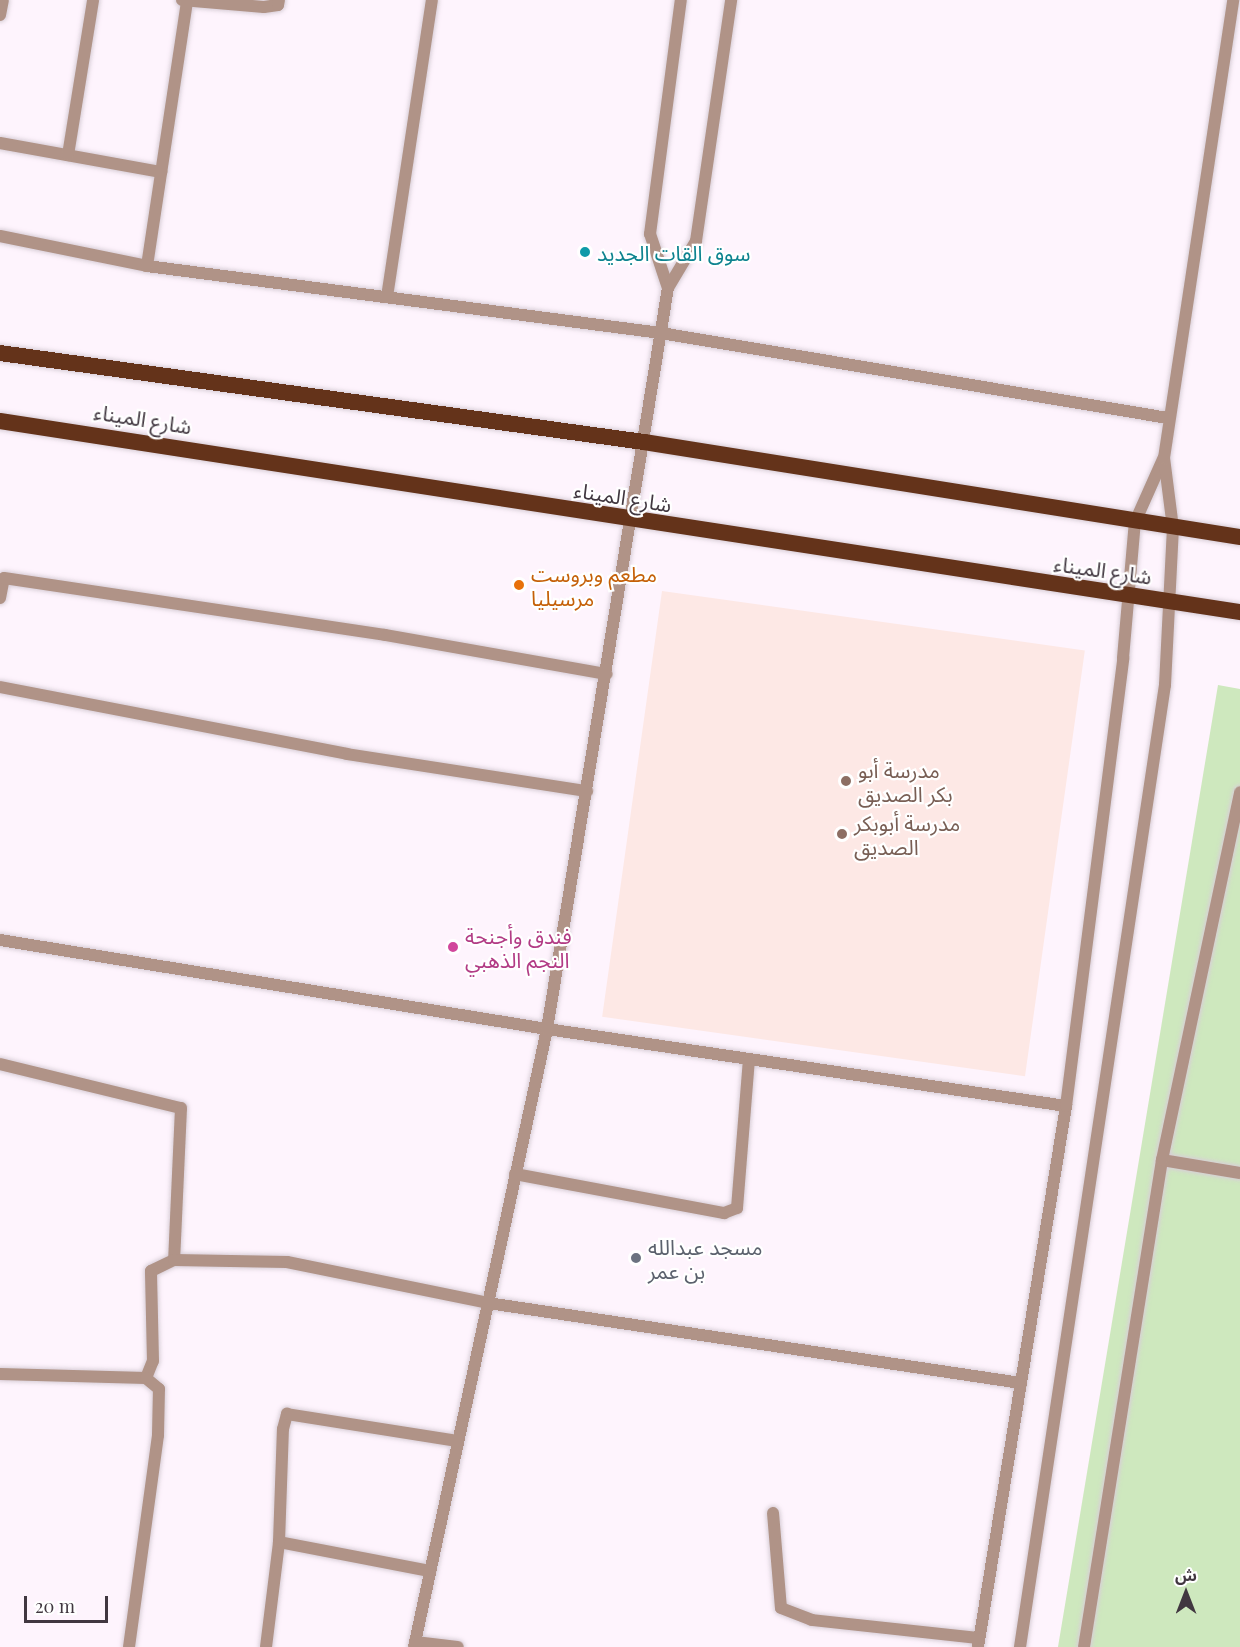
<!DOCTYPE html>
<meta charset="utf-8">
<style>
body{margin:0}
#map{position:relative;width:1240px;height:1647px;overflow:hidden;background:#fef4fd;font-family:"Playfair Display","Noto Sans Arabic",serif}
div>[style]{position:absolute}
.education>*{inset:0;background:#fde8e5;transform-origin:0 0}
.green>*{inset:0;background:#cee8be}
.roads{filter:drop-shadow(0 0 2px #d8ced7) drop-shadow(0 0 2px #d8ced7)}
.service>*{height:12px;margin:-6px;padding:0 6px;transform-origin:6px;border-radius:6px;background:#b09387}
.minor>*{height:12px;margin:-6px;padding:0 6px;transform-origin:6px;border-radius:6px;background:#b09387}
.trunk>*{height:16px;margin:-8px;padding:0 8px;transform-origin:8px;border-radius:8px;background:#64331a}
.dots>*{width:16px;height:16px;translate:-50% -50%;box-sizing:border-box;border:3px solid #fff;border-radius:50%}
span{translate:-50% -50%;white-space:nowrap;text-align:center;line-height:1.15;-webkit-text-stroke:4.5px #fff;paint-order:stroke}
.culture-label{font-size:21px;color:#0d838f}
.left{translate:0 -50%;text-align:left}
.street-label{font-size:21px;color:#413740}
.food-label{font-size:21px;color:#c56008}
.education-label{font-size:21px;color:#785e54}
.hotel-label{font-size:21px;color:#b23c85}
.worship-label{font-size:21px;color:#5b616d}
.north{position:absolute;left:1156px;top:1563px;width:60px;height:60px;-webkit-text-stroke:4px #fff;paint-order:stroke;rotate:0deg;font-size:16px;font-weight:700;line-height:24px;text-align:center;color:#413740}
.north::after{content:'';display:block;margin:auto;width:21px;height:27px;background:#413740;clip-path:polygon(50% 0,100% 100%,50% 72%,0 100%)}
.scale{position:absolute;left:24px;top:1596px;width:84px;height:27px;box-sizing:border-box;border:3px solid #413740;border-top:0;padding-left:8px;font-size:18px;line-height:21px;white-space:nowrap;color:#413740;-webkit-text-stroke:4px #fff;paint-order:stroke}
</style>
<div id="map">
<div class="education">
<i style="left:662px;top:591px;width:427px;height:430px;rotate:8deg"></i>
</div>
<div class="green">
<i style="clip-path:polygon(1218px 685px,1240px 689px,1240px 1647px,1058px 1647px)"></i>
</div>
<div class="roads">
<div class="service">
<i style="left:182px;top:0;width:82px;rotate:4.9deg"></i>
<i style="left:264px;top:7px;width:14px;rotate:-8deg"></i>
<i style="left:278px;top:5px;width:5px;rotate:-79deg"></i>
<i style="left:0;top:15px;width:15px;rotate:-79deg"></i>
<i style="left:0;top:143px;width:164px;rotate:10.2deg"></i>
<i style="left:68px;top:155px;width:157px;rotate:-80.8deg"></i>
<i style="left:0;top:236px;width:150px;rotate:11.5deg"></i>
<i style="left:147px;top:266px;width:518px;rotate:7.43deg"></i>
<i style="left:661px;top:333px;width:514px;rotate:9.52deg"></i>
<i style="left:147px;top:266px;width:269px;rotate:-81.4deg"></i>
<i style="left:387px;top:297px;width:300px;rotate:-81.4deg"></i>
<i style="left:1162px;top:1160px;width:79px;rotate:9.5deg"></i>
<i style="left:1084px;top:1647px;width:493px;rotate:-80.9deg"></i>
<i style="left:1162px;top:1160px;width:376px;rotate:-78deg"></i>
</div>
<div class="minor">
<i style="left:668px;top:288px;width:57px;rotate:-108.4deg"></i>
<i style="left:650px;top:234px;width:236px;rotate:-82.5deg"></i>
<i style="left:0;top:598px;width:20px;rotate:-79deg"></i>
<i style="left:4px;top:578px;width:385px;rotate:8.5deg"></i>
<i style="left:385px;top:635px;width:225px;rotate:10deg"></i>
<i style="left:0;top:687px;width:353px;rotate:10.9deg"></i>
<i style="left:347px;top:754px;width:243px;rotate:8.8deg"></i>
<i style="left:0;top:940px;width:554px;rotate:9.24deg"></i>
<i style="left:547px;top:1029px;width:525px;rotate:8.44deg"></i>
<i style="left:0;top:1064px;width:186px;rotate:13.7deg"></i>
<i style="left:181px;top:1108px;width:152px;rotate:92.6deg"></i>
<i style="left:515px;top:1174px;width:213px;rotate:10.6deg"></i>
<i style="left:724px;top:1213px;width:14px;rotate:-21deg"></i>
<i style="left:737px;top:1208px;width:149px;rotate:-85.4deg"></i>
<i style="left:0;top:1374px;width:146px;rotate:1.6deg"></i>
<i style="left:146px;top:1378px;width:18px;rotate:-68deg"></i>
<i style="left:153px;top:1361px;width:90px;rotate:-91.3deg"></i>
<i style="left:151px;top:1271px;width:25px;rotate:-26deg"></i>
<i style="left:174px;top:1260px;width:113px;rotate:1deg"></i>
<i style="left:287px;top:1262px;width:205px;rotate:11.5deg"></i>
<i style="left:488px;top:1303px;width:539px;rotate:8.54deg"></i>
<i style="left:773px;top:1513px;width:95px;rotate:85.2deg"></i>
<i style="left:781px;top:1608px;width:33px;rotate:21deg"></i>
<i style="left:812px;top:1620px;width:168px;rotate:6.2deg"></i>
<i style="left:279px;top:1542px;width:154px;rotate:10.9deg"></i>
<i style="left:415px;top:1642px;width:43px;rotate:6.6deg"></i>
<i style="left:129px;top:1647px;width:214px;rotate:-82.2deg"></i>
<i style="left:158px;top:1435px;width:46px;rotate:-88.8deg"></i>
<i style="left:159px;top:1389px;width:17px;rotate:-140deg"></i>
<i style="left:266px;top:1647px;width:106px;rotate:-82.9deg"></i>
<i style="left:279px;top:1542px;width:113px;rotate:-88deg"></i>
<i style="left:283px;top:1429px;width:16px;rotate:-75deg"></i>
<i style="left:287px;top:1414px;width:173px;rotate:9deg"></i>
<i style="left:414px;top:1647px;width:632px;rotate:-77.85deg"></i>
<i style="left:547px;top:1029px;width:751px;rotate:-80.73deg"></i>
<i style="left:668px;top:288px;width:55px;rotate:-59.2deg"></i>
<i style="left:696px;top:241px;width:244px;rotate:-81.7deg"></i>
<i style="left:978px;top:1647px;width:548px;rotate:-80.76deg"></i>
<i style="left:1066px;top:1106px;width:452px;rotate:-82.7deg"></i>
<i style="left:1123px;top:658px;width:137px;rotate:-85deg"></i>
<i style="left:1135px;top:522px;width:69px;rotate:-66deg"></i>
<i style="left:1020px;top:1647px;width:973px;rotate:-81.43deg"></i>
<i style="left:1165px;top:685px;width:157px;rotate:-87.1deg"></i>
<i style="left:1173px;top:528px;width:71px;rotate:-97.3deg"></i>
<i style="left:1164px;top:458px;width:463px;rotate:-81.4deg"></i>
</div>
<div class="trunk">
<i style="left:0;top:353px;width:650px;rotate:7.87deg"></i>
<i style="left:644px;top:442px;width:604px;rotate:9.06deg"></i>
<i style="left:0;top:421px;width:1255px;rotate:8.76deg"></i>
</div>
</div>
<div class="dots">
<i style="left:585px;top:252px;background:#0f9aa8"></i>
<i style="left:519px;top:585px;background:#e8710a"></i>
<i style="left:846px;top:781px;background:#8d6e63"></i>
<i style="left:842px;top:834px;background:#8d6e63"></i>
<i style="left:453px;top:947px;background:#d1479c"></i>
<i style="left:636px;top:1258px;background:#6b7280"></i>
</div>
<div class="culture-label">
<span class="left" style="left:597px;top:252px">سوق القات الجديد</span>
</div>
<div class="street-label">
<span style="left:143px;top:418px;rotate:9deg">شارع الميناء</span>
<span style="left:623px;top:496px;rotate:9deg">شارع الميناء</span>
<span style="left:1103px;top:569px;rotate:8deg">شارع الميناء</span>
</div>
<div class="food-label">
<span class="left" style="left:531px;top:585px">مطعم وبروست<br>مرسيليا</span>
</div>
<div class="education-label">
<span class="left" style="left:858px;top:781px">مدرسة أبو<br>بكر الصديق</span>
<span class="left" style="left:854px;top:834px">مدرسة أبوبكر<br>الصديق</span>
</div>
<div class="hotel-label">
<span class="left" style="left:465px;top:947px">فندق وأجنحة<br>النجم الذهبي</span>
</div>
<div class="worship-label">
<span class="left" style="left:648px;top:1258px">مسجد عبدالله<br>بن عمر</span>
</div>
<div class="north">ش</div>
<div class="scale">20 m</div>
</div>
